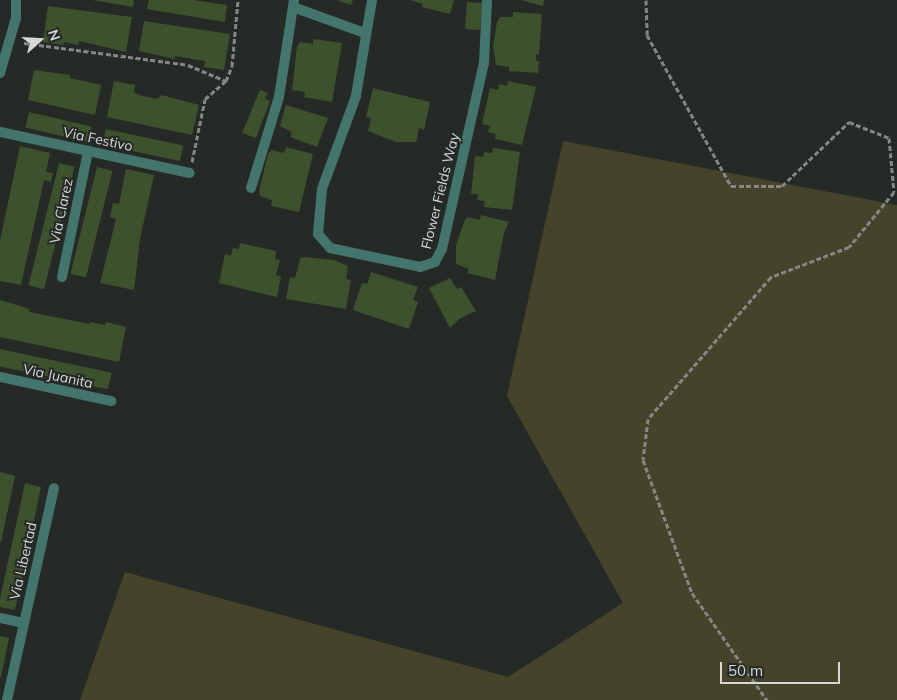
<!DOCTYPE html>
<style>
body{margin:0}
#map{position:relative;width:897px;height:700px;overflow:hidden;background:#262a27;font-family:Mulish,sans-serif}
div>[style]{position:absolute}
.green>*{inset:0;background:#45442a}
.building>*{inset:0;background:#3d512d;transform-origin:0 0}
.path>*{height:3px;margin-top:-1.5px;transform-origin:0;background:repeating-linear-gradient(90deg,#848785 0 5px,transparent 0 7.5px)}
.minor>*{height:10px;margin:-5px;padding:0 5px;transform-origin:5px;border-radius:5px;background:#44756d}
span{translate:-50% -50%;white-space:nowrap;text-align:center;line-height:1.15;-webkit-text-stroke:4px #262a27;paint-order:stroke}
.street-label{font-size:14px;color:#d7d9d8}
.north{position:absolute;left:15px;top:15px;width:50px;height:50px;-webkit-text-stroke:4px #262a27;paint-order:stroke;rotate:71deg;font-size:14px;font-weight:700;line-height:20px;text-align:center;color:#d7d9d8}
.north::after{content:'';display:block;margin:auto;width:18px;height:22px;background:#d7d9d8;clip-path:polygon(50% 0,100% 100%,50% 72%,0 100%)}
.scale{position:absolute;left:720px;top:662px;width:120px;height:22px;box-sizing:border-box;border:2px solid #d7d9d8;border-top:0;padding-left:6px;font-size:15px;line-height:18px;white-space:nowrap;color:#d7d9d8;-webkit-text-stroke:4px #262a27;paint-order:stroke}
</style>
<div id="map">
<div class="green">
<i style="clip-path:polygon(563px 141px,897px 205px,897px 700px,80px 700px,125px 572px,508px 677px,623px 603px,507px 396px)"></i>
</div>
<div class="building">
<i style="clip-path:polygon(92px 0,134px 0,133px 7px)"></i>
<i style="clip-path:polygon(149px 0,193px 0,227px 5px,225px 22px,147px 9px)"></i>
<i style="clip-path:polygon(337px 0,353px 0,351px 5px)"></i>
<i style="clip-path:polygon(411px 0,454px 0,450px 14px,422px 7px,423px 4px)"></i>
<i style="clip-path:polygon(521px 0,544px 0,543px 6px)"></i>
<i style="left:467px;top:2px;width:15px;height:27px;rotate:4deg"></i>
<i style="clip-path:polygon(48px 6px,132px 17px,126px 52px,79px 41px,78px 45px,64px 42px,63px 45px,43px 42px)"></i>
<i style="clip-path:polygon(513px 12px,542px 14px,539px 55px,536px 54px,536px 61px,539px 61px,538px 73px,509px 71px,509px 67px,496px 65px,493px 46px,497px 22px,500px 17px,513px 17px)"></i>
<i style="clip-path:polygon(144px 21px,230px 34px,224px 70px,204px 67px,205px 61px,175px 56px,175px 59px,139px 51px)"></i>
<i style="clip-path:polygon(313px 39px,342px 43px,332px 102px,304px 97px,305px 92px,292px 90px,297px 46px,300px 42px,313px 44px)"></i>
<i style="clip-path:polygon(34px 70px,70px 75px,70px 78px,101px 85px,95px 115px,28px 100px)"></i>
<i style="clip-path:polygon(114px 81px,135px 85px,134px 92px,139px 95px,156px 99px,162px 95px,199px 105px,192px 135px,107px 117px)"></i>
<i style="clip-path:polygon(508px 81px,536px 87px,522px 145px,495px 139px,496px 134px,488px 132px,490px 126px,482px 124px,490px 88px,498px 90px,499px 84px,507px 86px)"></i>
<i style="clip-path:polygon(373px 88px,430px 102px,424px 130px,419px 128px,416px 142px,396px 142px,368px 131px,371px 118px,366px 117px)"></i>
<i style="clip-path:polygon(260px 90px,268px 93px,265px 99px,270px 101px,256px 138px,242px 133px)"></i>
<i style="clip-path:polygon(286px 105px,328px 118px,317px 147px,290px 137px,292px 132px,280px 126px)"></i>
<i style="left:29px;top:112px;width:64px;height:16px;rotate:13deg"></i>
<i style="left:106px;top:129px;width:79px;height:16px;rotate:12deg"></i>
<i style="clip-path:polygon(20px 146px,50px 153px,46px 172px,53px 173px,51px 182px,44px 180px,21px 285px,0 281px,0 241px)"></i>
<i style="clip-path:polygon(286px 147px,313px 154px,299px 212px,271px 206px,272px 200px,260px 196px,259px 191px,268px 154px,272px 150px,284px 153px)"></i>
<i style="clip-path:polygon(493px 148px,520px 152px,512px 210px,484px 207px,485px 201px,477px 200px,478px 194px,471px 194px,475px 156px,483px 157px,484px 152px,492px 153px)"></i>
<i style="left:59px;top:163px;width:16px;height:126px;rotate:14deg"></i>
<i style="left:97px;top:167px;width:16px;height:110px;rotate:14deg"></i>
<i style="clip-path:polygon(126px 169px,154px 175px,140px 239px,134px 290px,100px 283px,116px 219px,110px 217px,113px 203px,119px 204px)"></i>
<i style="clip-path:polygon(481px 215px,509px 222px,504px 233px,495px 280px,467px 273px,469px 269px,456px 264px,456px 245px,464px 222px,467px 217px,480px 220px)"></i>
<i style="clip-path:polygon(240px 243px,276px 251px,275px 259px,280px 260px,276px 275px,281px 276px,277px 297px,219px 283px,225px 254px,231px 256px,233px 248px,239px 249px)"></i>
<i style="clip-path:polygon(305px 257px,334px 260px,348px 266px,346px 279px,351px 280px,346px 309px,286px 299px,290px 277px,295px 278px,300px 258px)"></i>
<i style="clip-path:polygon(371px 272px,418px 287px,413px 300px,418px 302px,409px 329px,353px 310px,362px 283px,367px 284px)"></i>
<i style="clip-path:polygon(450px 278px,457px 289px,461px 287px,476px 311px,459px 319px,450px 328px,429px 288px)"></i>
<i style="clip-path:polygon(0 300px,30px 309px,29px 312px,90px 324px,90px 322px,105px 325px,106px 322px,126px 327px,119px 362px,0 337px)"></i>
<i style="left:0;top:349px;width:114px;height:17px;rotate:12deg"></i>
<i style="clip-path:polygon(0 472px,15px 476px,1px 542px,0 542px)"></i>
<i style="clip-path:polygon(25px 483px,41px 487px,15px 610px,0 607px,0 599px)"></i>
<i style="clip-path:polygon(0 636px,9px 638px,1px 677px,0 677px)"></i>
</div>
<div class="path">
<i style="left:646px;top:0;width:35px;rotate:88deg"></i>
<i style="left:647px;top:35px;width:173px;rotate:60.9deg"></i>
<i style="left:731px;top:186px;width:51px"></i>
<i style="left:782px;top:186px;width:93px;rotate:-43.7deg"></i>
<i style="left:849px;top:122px;width:43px;rotate:21.8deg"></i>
<i style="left:889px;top:138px;width:54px;rotate:84.7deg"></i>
<i style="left:894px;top:192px;width:71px;rotate:129.3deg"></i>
<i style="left:849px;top:247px;width:84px;rotate:159deg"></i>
<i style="left:771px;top:277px;width:188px;rotate:130.9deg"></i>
<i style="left:648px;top:419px;width:41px;rotate:97deg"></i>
<i style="left:643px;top:460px;width:142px;rotate:69.8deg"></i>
<i style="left:692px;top:593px;width:131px;rotate:55deg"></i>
<i style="left:24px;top:43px;width:165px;rotate:7.6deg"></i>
<i style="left:188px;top:65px;width:41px;rotate:22.8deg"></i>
<i style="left:192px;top:162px;width:64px;rotate:-78.3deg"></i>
<i style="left:205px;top:99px;width:28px;rotate:-41deg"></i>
<i style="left:226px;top:81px;width:16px;rotate:-68deg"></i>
<i style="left:232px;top:66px;width:66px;rotate:-84.8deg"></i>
</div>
<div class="minor">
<i style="left:372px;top:0;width:97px;rotate:99.5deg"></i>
<i style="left:356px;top:96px;width:99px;rotate:110.1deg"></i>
<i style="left:322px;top:189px;width:45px;rotate:95.1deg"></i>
<i style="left:318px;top:234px;width:18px;rotate:49deg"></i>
<i style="left:330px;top:248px;width:92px;rotate:11.9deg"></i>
<i style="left:420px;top:267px;width:16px;rotate:-18deg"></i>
<i style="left:435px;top:262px;width:15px;rotate:-62deg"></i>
<i style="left:442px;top:249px;width:191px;rotate:-77.3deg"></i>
<i style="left:484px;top:63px;width:63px;rotate:-87.3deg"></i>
<i style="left:293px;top:7px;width:77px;rotate:19.9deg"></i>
<i style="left:0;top:73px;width:57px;rotate:-73.8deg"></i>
<i style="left:16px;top:18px;width:18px;rotate:-90deg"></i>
<i style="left:0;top:132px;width:194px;rotate:12.2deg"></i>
<i style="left:251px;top:188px;width:95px;rotate:-72.9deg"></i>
<i style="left:279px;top:97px;width:98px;rotate:-81.2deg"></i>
<i style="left:62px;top:277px;width:129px;rotate:-78.3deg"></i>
<i style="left:0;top:377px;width:114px;rotate:12.2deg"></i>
<i style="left:0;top:618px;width:24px;rotate:12deg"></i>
<i style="left:7px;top:700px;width:217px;rotate:-77.5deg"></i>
</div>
<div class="street-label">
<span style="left:98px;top:139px;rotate:12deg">Via Festivo</span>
<span style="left:440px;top:191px;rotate:-76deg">Flower Fields Way</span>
<span style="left:61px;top:211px;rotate:-78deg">Via Clarez</span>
<span style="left:58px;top:376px;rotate:12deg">Via Juanita</span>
<span style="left:23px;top:561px;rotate:-77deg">Via Libertad</span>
</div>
<div class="north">N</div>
<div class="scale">50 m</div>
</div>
